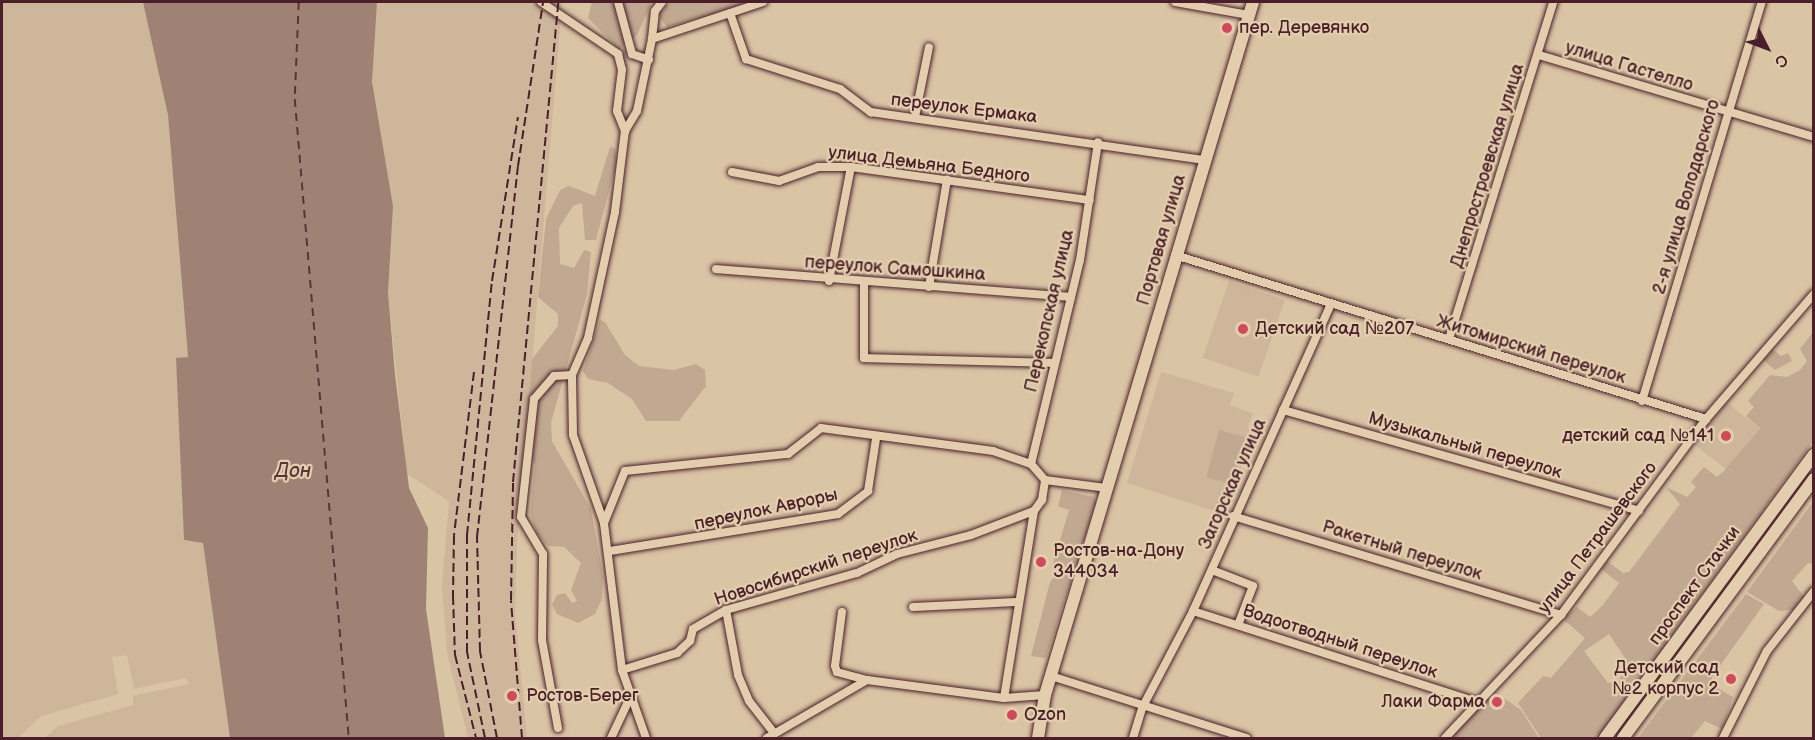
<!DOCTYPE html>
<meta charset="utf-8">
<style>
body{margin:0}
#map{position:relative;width:1815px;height:740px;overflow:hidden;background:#d9c4a4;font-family:"Balsamiq Sans",sans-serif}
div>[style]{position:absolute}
.built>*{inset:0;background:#cdb69a;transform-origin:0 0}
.green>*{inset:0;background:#c1a890;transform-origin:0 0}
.water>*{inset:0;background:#a08274}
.ferry>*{height:1.5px;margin-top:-0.75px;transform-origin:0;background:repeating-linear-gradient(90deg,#5b333a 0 8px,transparent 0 14px)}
.roads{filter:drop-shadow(0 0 2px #4a1f2b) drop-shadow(0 0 2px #4a1f2b)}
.street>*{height:8px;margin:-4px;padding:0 4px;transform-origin:4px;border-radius:4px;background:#e2ceac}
.primary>*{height:12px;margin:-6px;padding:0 6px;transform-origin:6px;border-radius:6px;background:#e2ceac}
.rail>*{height:2px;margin-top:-1px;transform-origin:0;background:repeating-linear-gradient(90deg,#4a1f2b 0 9px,transparent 0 13.5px)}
.dots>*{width:16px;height:16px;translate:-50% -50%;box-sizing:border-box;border:3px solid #e2ceac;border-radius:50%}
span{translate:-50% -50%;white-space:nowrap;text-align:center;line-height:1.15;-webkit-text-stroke:4.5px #e2ceac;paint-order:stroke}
.poi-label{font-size:18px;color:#4a1f2b}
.left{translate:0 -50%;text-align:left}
.right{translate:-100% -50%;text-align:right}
.street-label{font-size:18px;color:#4a1f2b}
.water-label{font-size:20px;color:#5b333a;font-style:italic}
.frame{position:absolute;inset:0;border:3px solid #4a1f2b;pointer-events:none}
.north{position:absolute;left:1737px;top:18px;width:60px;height:60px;-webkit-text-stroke:4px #e2ceac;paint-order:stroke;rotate:132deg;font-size:16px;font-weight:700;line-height:24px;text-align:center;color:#4a1f2b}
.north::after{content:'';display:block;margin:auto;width:21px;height:27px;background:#4a1f2b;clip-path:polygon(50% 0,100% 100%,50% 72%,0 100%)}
</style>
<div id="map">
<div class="built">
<i style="clip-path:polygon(2px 2px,143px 2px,146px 10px,168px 115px,188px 358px,177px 358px,184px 541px,203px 542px,230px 738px,45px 738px,58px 726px,133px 705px,133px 696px,189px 684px,186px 678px,134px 689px,127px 655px,112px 657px,118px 694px,41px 716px,18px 738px,2px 738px)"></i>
<i style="clip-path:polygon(377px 2px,562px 2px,517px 544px,515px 614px,527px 738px,468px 738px,447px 653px,442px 585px,449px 501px,407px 474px,388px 293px,393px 205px,373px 110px,372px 27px)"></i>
<i style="left:1229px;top:281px;width:59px;height:81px;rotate:19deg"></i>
<i style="clip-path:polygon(1161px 372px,1234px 393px,1230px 405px,1253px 414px,1247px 428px,1257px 432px,1221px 513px,1127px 483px)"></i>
<i style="left:1726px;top:402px;width:42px;height:53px;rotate:38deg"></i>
</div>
<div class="green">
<i style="clip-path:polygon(592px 2px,652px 2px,637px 35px,619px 49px,588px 18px)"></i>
<i style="clip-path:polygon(670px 2px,756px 2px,667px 27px,658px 15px)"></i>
<i style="clip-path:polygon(610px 147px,615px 148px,617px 161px,596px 240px,585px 240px,582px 203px,573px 206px,559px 228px,560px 264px,574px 268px,584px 250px,591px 252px,587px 294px,551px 423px,552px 441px,591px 509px,603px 576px,602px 599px,595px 614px,578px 623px,557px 614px,552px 605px,557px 595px,565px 593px,572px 603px,577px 601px,571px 590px,581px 563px,564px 547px,548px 546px,537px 533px,530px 514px,535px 464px,525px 450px,532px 359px,558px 326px,558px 314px,538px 297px,546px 219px,560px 190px,569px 186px,595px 196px)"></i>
<i style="clip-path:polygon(600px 320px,605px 322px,625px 355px,639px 366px,674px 370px,696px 364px,705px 370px,706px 386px,679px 421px,646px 421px,632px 399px,608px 383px,588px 379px,583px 371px)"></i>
<i style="clip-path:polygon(evenodd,1813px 332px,1813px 441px,1598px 738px,1541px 738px,1518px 703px,1543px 676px,1551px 678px,1585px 638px,1563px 619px,1577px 607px,1590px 617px,1603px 605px,1619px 583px,1601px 569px,1607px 561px,1623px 573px,1629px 572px,1680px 504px,1666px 487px,1687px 497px,1696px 487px,1691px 482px,1704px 467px,1717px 477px,1724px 471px,1760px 428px,1746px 416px,1754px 407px,1748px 401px,1770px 375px,1787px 377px,1800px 370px,1807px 361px,1800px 349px,1813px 332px,1609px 634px,1627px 661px,1619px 681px,1608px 683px,1584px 651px,1609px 634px)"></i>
<i style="clip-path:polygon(1770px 347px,1781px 356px,1788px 353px,1792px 361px,1775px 370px,1761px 358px)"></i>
<i style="left:1219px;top:430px;width:27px;height:49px;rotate:15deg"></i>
<i style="clip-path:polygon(1062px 490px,1094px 497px,1096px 502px,1046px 658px,1031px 656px,1050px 582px,1059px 570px,1052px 567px,1069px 510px,1058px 506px)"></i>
<i style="clip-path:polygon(1813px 502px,1813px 564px,1808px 563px,1792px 581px,1805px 598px,1795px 610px,1779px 611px,1747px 592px)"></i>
<i style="clip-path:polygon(1746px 594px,1764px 604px,1712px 677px,1714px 686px,1733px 697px,1722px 729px,1705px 721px,1691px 738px,1638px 738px)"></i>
<i style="clip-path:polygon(1498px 694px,1521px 710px,1539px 738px,1449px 738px,1480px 702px,1486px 705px,1487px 697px)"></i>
</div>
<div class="water">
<i style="clip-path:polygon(143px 2px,377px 2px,372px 82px,393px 206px,388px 293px,395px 375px,409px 488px,428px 528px,426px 609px,445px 738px,230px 738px,203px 543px,184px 540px,176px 358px,188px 357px,168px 115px)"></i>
</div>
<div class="ferry">
<i style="left:299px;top:2px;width:97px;rotate:92.4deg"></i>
<i style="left:295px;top:99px;width:641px;rotate:85.17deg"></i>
</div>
<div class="roads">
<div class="street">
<i style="left:541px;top:2px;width:93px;rotate:34deg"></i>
<i style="left:618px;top:54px;width:16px;rotate:76deg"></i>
<i style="left:622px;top:70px;width:41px;rotate:97deg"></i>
<i style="left:617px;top:111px;width:22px;rotate:68deg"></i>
<i style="left:618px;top:2px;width:54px;rotate:74.9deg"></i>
<i style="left:632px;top:54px;width:18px;rotate:19deg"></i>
<i style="left:1175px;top:2px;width:75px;rotate:10deg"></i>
<i style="left:730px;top:13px;width:49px;rotate:70.8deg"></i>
<i style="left:746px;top:59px;width:99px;rotate:17.7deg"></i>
<i style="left:840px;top:89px;width:39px;rotate:37deg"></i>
<i style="left:871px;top:112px;width:335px;rotate:8.2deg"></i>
<i style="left:652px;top:39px;width:28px;rotate:-84deg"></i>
<i style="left:655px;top:11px;width:11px;rotate:-52deg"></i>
<i style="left:1539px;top:55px;width:287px;rotate:16.6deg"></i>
<i style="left:915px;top:117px;width:71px;rotate:-78.7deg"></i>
<i style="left:732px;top:172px;width:48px;rotate:10.8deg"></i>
<i style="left:779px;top:181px;width:41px;rotate:-19.7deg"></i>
<i style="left:818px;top:167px;width:33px"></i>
<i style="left:851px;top:167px;width:241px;rotate:7.9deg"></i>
<i style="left:1175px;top:255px;width:556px;rotate:17.16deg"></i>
<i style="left:716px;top:269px;width:356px;rotate:4.5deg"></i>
<i style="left:829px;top:281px;width:116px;rotate:-79.1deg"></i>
<i style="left:864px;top:284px;width:74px;rotate:90deg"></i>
<i style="left:864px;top:358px;width:189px;rotate:1.5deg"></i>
<i style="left:929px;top:287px;width:109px;rotate:-80.5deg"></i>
<i style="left:1449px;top:339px;width:353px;rotate:-72.8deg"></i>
<i style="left:1642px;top:401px;width:417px;rotate:-73.3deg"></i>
<i style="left:1283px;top:410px;width:370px;rotate:15.8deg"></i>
<i style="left:1045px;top:480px;width:21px;rotate:-131deg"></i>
<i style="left:1031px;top:464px;width:210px;rotate:-76.5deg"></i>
<i style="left:1080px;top:260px;width:119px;rotate:-81.3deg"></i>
<i style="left:1045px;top:480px;width:63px;rotate:7.4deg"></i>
<i style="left:1233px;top:516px;width:343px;rotate:16.8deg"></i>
<i style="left:604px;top:523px;width:56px;rotate:-68deg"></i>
<i style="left:625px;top:471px;width:164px;rotate:-6deg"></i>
<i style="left:788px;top:454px;width:42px;rotate:-38.2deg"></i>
<i style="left:821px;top:428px;width:174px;rotate:7.6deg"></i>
<i style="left:993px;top:451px;width:40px;rotate:18.9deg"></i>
<i style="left:610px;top:551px;width:231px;rotate:-9.2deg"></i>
<i style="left:838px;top:514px;width:38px;rotate:-37deg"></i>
<i style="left:868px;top:491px;width:53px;rotate:-81.3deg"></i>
<i style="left:1212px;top:570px;width:44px;rotate:21.3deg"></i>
<i style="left:1253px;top:586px;width:42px;rotate:111deg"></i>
<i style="left:913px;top:607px;width:104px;rotate:-2.8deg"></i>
<i style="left:726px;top:610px;width:66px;rotate:79.5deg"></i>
<i style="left:738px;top:675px;width:28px;rotate:67deg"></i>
<i style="left:749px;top:701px;width:41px;rotate:52deg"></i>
<i style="left:1193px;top:611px;width:298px;rotate:17.8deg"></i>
<i style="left:842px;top:612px;width:54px;rotate:97.4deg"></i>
<i style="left:835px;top:666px;width:6px;rotate:72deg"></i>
<i style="left:837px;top:672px;width:31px;rotate:15deg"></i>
<i style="left:622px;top:670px;width:58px;rotate:-17.2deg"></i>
<i style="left:677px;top:653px;width:18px;rotate:-43deg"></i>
<i style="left:690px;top:641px;width:12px;rotate:-76deg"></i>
<i style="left:693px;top:629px;width:38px;rotate:-30deg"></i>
<i style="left:726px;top:610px;width:136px;rotate:-15.8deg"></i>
<i style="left:857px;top:573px;width:44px;rotate:-25.4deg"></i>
<i style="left:897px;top:554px;width:76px;rotate:-14.4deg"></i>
<i style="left:971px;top:535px;width:67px;rotate:-20.9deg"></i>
<i style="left:1051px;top:676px;width:205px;rotate:17.6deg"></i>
<i style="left:1004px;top:698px;width:189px;rotate:-80.9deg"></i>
<i style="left:1034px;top:511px;width:14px;rotate:-54deg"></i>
<i style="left:1042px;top:500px;width:20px;rotate:-81deg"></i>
<i style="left:558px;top:728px;width:89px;rotate:-100.3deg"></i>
<i style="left:542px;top:640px;width:86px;rotate:-89.3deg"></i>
<i style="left:543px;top:554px;width:43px;rotate:-120.7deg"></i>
<i style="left:521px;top:517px;width:119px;rotate:-83.7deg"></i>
<i style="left:534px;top:399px;width:30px;rotate:-49deg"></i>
<i style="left:554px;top:376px;width:18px;rotate:-3deg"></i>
<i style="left:611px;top:738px;width:42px;rotate:-64.7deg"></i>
<i style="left:646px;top:738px;width:72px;rotate:-109.4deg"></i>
<i style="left:622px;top:670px;width:148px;rotate:-97deg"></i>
<i style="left:604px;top:523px;width:93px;rotate:-109.4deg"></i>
<i style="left:573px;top:435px;width:60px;rotate:-91deg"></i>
<i style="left:572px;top:375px;width:40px;rotate:-66.6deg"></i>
<i style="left:588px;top:338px;width:129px;rotate:-77.9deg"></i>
<i style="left:615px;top:212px;width:82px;rotate:-83deg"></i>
<i style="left:625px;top:131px;width:23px;rotate:-59deg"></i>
<i style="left:637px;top:111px;width:74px;rotate:-78.2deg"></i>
<i style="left:652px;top:39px;width:117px;rotate:-18.4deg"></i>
<i style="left:767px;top:738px;width:116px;rotate:-30.1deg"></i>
<i style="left:867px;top:680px;width:138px;rotate:7.5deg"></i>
<i style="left:1004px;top:698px;width:41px;rotate:-4.2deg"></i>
<i style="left:1133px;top:738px;width:34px;rotate:-73deg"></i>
<i style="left:1143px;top:706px;width:107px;rotate:-62.2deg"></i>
<i style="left:1193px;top:611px;width:334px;rotate:-65.8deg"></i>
<i style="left:1445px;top:738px;width:169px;rotate:-46.7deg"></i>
<i style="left:1561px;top:615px;width:244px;rotate:-53.5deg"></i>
<i style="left:1706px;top:419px;width:165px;rotate:-49.2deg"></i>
<i style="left:1723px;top:738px;width:97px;rotate:-63.2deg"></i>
<i style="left:1767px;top:651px;width:76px;rotate:-51.9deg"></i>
</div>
<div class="primary">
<i style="left:1038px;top:738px;width:44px;rotate:-80.8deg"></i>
<i style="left:1045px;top:695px;width:724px;rotate:-73.29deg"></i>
<i style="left:1605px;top:738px;width:352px;rotate:-53.6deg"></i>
<i style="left:1623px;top:738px;width:322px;rotate:-53.6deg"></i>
</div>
</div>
<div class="rail">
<i style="left:474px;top:372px;width:165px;rotate:97deg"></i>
<i style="left:454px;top:536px;width:60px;rotate:91deg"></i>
<i style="left:453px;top:596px;width:59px;rotate:88.1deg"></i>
<i style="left:455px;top:655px;width:86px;rotate:75.8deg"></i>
<i style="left:485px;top:738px;width:88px;rotate:-101.8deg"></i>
<i style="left:467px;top:652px;width:117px;rotate:-90deg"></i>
<i style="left:467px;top:535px;width:255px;rotate:-84.4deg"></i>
<i style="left:492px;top:281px;width:166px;rotate:-81deg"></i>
<i style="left:497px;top:738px;width:89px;rotate:-101.1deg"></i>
<i style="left:480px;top:651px;width:114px;rotate:-91.5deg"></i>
<i style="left:477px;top:537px;width:373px;rotate:-83.7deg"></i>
<i style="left:518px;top:166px;width:166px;rotate:-81.3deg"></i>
<i style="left:522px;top:738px;width:138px;rotate:-94.6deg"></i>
<i style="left:511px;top:600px;width:118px;rotate:-89deg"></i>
<i style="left:513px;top:482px;width:482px;rotate:-84.6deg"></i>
</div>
<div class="dots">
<i style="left:1227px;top:28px;background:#d1495b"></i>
<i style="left:1243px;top:329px;background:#d1495b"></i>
<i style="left:1726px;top:436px;background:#d1495b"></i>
<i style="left:1041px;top:562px;background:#d1495b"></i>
<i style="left:1731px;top:679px;background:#d1495b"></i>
<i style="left:512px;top:696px;background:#d1495b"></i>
<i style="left:1497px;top:702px;background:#d1495b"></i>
<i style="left:1012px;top:715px;background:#d1495b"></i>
</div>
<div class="poi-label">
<span class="left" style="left:1239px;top:28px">пер. Деревянко</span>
<span class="left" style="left:1255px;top:329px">Детский сад №207</span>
<span class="right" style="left:1714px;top:436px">детский сад №141</span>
<span class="left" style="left:1053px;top:562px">Ростов-на-Дону<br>344034</span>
<span class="right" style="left:1719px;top:679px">Детский сад<br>№2 корпус 2</span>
<span class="left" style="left:526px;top:696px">Ростов-Берег</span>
<span class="right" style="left:1485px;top:702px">Лаки Фарма</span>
<span class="left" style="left:1024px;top:715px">Ozon</span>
</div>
<div class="street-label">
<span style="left:1629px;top:67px;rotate:17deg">улица Гастелло</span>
<span style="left:964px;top:109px;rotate:7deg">переулок Ермака</span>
<span style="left:929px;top:165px;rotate:7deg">улица Демьяна Бедного</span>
<span style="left:1488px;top:166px;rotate:-73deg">Днепростроевская улица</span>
<span style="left:1687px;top:197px;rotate:-74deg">2-я улица Володарского</span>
<span style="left:1162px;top:240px;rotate:-74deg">Портовая улица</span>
<span style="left:895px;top:269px;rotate:4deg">переулок Самошкина</span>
<span style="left:1050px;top:311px;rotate:-77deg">Перекопская улица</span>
<span style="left:1531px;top:350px;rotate:17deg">Житомирский переулок</span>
<span style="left:1465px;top:446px;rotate:16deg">Музыкальный переулок</span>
<span style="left:1233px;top:484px;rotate:-66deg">Загорская улица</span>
<span style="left:766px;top:510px;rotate:-12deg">переулок Авроры</span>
<span style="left:1598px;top:538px;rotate:-53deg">улица Петрашевского</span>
<span style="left:1402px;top:551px;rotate:17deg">Ракетный переулок</span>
<span style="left:816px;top:568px;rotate:-18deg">Новосибирский переулок</span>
<span style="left:1695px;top:586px;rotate:-54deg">проспект Стачки</span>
<span style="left:1340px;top:642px;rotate:18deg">Водоотводный переулок</span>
</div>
<div class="water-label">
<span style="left:293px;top:471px">Дон</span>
</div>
<div class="frame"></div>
<div class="north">С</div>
</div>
